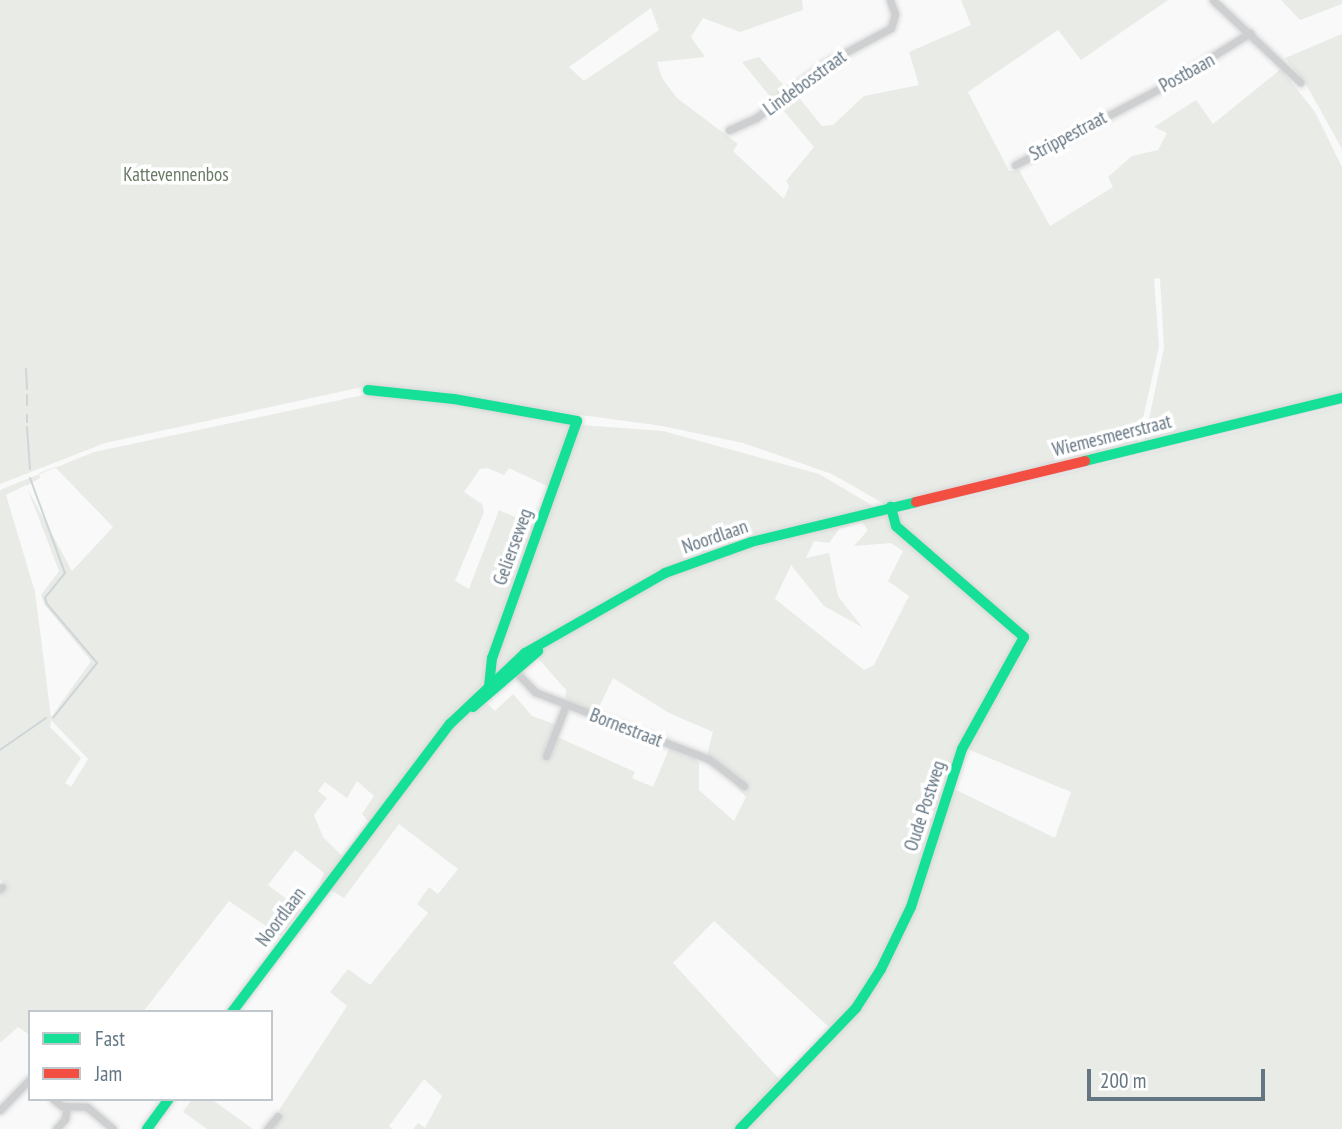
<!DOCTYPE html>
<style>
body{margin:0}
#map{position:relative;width:1342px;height:1129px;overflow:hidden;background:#f9f9f9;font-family:"PT Sans Narrow",sans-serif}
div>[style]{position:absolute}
.green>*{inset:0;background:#e8ebe6}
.stream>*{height:2px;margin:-1px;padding:0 1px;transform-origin:1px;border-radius:1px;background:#ced6d9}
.roads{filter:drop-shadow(0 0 2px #d5d6d7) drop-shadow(0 0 2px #d5d6d7)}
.street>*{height:7px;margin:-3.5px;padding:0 3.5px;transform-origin:3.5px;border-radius:3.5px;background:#cecfd0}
.fast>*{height:10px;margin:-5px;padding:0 5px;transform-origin:5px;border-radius:5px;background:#16e098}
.jam>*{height:10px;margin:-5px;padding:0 5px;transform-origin:5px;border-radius:5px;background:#f24e42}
span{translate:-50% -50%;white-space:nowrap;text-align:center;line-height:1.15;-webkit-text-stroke:7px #fff;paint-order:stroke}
.street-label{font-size:19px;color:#657683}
.park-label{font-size:19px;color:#687a64}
.legend{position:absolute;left:28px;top:1010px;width:245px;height:91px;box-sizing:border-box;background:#fff;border:2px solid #c1c8cd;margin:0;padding:9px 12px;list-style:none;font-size:21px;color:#657683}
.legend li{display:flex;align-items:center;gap:14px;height:35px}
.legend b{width:35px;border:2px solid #c1c8cd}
.scale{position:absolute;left:1087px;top:1069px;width:178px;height:32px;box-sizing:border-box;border:4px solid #657683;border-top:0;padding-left:9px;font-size:21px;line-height:24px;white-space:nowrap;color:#657683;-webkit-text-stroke:5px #fff;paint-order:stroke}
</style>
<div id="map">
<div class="green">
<i style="clip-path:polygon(evenodd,0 0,802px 0,803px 10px,740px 32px,703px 18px,691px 37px,705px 57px,657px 62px,662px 78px,677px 98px,738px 144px,733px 151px,784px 199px,789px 186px,786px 181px,814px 147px,779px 105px,795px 93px,822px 126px,833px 125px,864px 96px,919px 85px,909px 52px,971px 25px,961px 0,1168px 0,1081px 60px,1058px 30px,968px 92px,1009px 171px,1019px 170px,1050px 226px,1113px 187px,1108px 177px,1132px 156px,1158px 150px,1167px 133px,1154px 127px,1196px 100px,1213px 124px,1281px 69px,1315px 112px,1342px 167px,1342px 394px,1144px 442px,1164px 348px,1160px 278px,1154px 279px,1159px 347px,1137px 445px,886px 505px,832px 474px,743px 443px,662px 426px,367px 386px,105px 443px,0 484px,0 0,651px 8px,659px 30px,584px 81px,569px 67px,651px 8px)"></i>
<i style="clip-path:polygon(1281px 0,1342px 0,1342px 4px,1300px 20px)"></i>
<i style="clip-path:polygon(1342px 34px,1342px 149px,1307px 86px,1285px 58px)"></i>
<i style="clip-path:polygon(759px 57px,786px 88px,772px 99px,742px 62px)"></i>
<i style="clip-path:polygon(evenodd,368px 394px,456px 401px,581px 425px,663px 431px,819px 474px,890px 516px,1342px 406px,1342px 1129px,744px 1129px,831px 1029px,714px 921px,673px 963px,781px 1081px,735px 1129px,413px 1129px,418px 1123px,425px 1128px,442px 1096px,424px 1079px,389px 1126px,392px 1129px,272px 1129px,283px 1114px,279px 1110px,347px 1006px,330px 992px,348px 969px,370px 985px,428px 913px,417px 904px,429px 887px,438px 894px,458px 869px,399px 824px,344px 898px,320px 884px,324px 873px,295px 850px,268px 885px,301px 910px,281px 936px,229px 901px,143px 1012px,30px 1012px,30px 1035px,18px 1027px,0 1043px,0 894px,7px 886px,0 879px,0 490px,94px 452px,368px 394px,55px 467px,113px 527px,72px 571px,26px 486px,40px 478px,39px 473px,55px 467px,368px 394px,487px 468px,504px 475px,509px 468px,549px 487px,536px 526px,499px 510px,469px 589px,455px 581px,484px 512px,482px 504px,464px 492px,480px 469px,487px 468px,368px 394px,26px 485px,59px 571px,41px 595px,44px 604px,91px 661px,51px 717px,35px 592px,6px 495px,26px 485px,368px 394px,862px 522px,868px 530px,854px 546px,891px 543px,903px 551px,888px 581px,909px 596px,874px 665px,864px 670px,775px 599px,791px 565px,824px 606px,862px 627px,838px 596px,829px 553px,806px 558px,814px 541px,829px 543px,839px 529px,862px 522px,368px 394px,538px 658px,566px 690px,565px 702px,596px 713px,613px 678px,669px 713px,713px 732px,705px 762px,723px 771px,746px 797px,734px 821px,699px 790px,699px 763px,691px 754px,670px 747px,653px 787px,632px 778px,635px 772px,553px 735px,557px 725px,532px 716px,513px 694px,495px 711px,486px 702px,538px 658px,368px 394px,51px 720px,88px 759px,71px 787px,65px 783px,81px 758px,50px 727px,51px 720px,368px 394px,965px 748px,1071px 792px,1055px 838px,952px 788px,965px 748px,368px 394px,357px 781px,374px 796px,362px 814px,368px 821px,342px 856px,323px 837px,314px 815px,327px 798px,318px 791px,325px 782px,347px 798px,357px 781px)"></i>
<i style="clip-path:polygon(192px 1099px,211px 1099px,253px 1129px,207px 1129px,183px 1112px)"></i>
</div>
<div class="stream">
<i style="left:26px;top:369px;width:20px;rotate:87deg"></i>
<i style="left:27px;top:395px;width:10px;rotate:90deg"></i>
<i style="left:27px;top:422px;width:7px;rotate:-90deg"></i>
<i style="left:27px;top:427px;width:42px;rotate:85.9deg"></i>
<i style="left:30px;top:478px;width:101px;rotate:69.8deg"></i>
<i style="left:65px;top:573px;width:32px;rotate:129deg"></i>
<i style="left:45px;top:598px;width:6px;rotate:72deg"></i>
<i style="left:47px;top:604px;width:77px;rotate:49.7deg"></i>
<i style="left:97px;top:663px;width:70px;rotate:128.7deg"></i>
<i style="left:0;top:750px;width:56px;rotate:-34.8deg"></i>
</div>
<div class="roads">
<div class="street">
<i style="left:1213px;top:0;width:120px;rotate:43.3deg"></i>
<i style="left:729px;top:130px;width:30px;rotate:-24deg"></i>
<i style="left:756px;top:118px;width:89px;rotate:-38.2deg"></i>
<i style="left:826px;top:63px;width:74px;rotate:-28.3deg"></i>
<i style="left:891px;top:28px;width:15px;rotate:-74deg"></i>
<i style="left:895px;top:14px;width:15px;rotate:-110deg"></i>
<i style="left:1015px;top:165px;width:171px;rotate:-27.9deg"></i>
<i style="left:1166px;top:85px;width:99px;rotate:-31.8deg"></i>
<i style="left:513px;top:669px;width:32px;rotate:46deg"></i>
<i style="left:535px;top:692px;width:186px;rotate:21.1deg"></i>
<i style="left:709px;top:759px;width:44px;rotate:37.6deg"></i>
<i style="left:546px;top:756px;width:55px;rotate:-68.6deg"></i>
<i style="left:0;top:889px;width:3px;rotate:-45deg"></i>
<i style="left:53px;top:1099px;width:11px;rotate:38deg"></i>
<i style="left:62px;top:1106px;width:25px;rotate:2deg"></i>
<i style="left:87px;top:1107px;width:34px;rotate:40deg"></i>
<i style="left:0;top:1110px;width:43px;rotate:-45.9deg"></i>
<i style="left:56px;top:1129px;width:13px;rotate:-48deg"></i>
<i style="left:65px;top:1119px;width:13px;rotate:-81deg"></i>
<i style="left:267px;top:1129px;width:17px;rotate:-50deg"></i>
</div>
<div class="fast">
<i style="left:368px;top:390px;width:86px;rotate:6deg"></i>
<i style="left:454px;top:399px;width:125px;rotate:10.1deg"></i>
<i style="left:577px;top:421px;width:252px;rotate:109.7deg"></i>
<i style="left:492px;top:658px;width:27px;rotate:96deg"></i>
<i style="left:1085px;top:461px;width:265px;rotate:-13.8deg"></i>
<i style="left:473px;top:707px;width:86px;rotate:-40.7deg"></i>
<i style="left:232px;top:1012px;width:361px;rotate:-52.9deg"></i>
<i style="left:450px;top:724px;width:103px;rotate:-43.4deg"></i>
<i style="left:525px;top:653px;width:161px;rotate:-29.7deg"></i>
<i style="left:665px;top:573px;width:91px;rotate:-19.8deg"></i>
<i style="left:751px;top:542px;width:170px;rotate:-13.6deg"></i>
<i style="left:147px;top:1129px;width:37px;rotate:-54deg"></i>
<i style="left:740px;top:1129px;width:168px;rotate:-46.2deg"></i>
<i style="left:856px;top:1008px;width:46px;rotate:-57.3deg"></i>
<i style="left:881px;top:969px;width:69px;rotate:-64.2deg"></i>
<i style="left:911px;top:907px;width:166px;rotate:-72.1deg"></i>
<i style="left:962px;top:749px;width:128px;rotate:-61deg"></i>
<i style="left:1024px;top:637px;width:169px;rotate:-139.1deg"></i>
<i style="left:896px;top:526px;width:20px;rotate:-105deg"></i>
</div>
<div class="jam">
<i style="left:916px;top:502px;width:174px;rotate:-13.6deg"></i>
</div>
</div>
<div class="street-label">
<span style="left:1187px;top:73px;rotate:-29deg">Postbaan</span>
<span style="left:805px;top:83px;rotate:-36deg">Lindebosstraat</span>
<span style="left:1068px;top:136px;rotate:-28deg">Strippestraat</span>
<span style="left:1112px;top:436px;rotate:-14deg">Wiemesmeerstraat</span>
<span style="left:715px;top:537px;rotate:-19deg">Noordlaan</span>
<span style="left:513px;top:547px;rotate:-70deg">Gelierseweg</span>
<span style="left:626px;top:728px;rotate:21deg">Bornestraat</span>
<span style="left:925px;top:806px;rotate:-72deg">Oude Postweg</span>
<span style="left:281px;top:917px;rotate:-53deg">Noordlaan</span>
</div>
<div class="park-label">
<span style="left:176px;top:175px">Kattevennenbos</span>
</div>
<ul class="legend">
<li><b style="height:9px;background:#16e098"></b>Fast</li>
<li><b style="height:9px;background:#f24e42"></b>Jam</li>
</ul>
<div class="scale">200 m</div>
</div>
